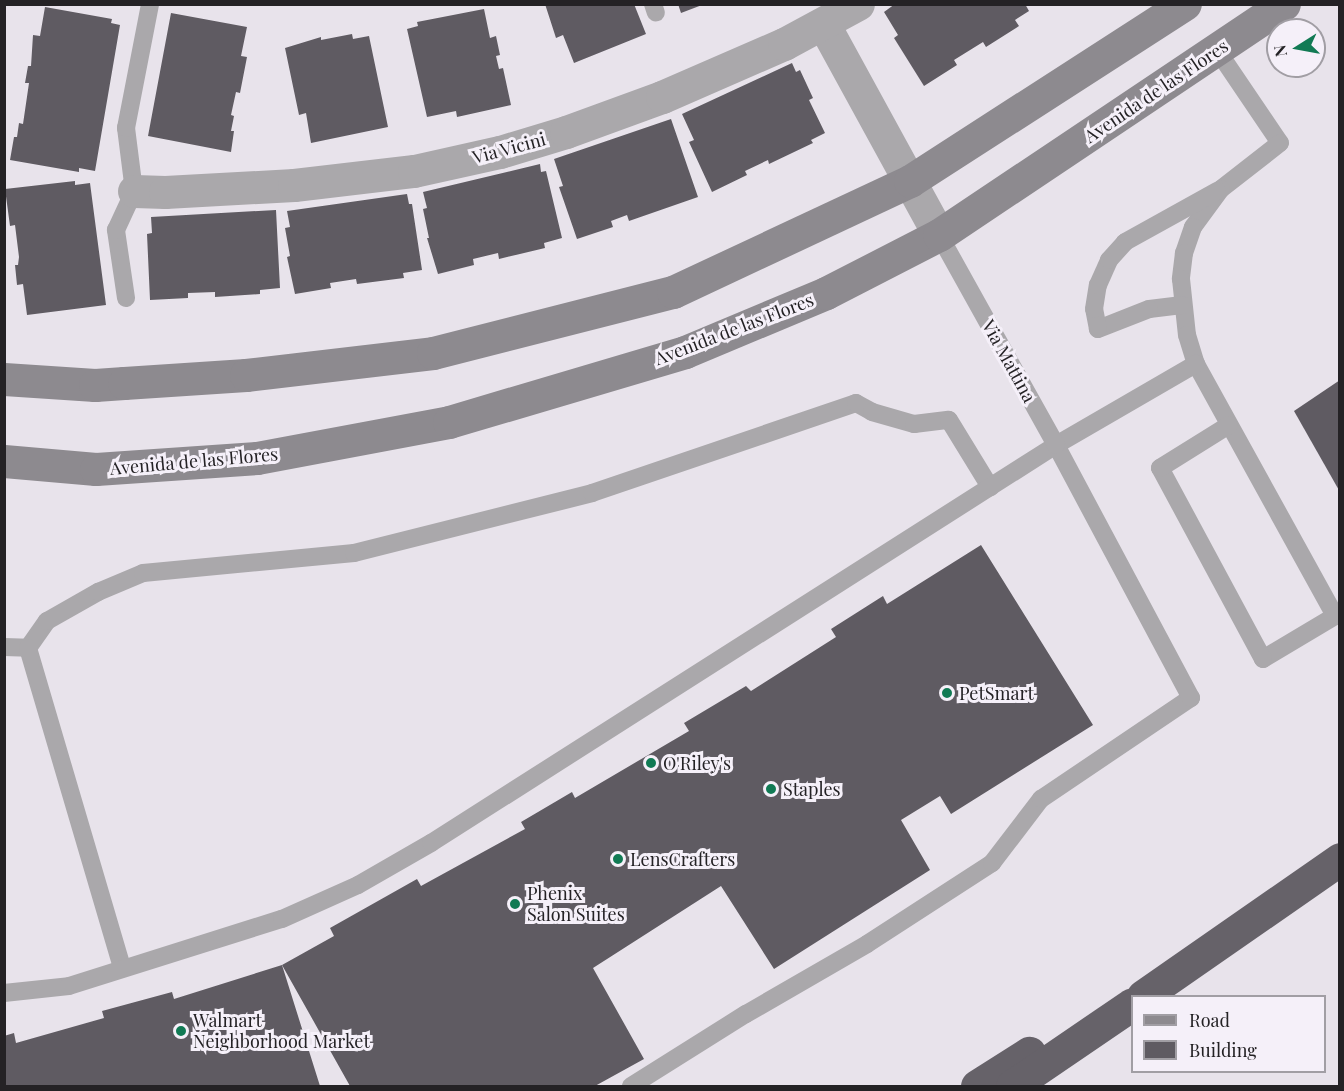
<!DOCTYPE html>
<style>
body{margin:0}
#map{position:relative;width:1344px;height:1091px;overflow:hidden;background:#e8e3eb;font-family:"Playfair Display",serif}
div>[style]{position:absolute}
.building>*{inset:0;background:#5f5b62}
.lane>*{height:18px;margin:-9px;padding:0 9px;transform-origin:9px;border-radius:9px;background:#aaa8ab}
.street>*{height:33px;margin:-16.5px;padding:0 16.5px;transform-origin:16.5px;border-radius:16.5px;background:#aaa8ab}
.secondary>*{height:33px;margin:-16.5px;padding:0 16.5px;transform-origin:16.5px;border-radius:16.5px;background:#8d8a8f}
.highway>*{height:33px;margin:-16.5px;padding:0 16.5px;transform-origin:16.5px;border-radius:16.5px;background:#666269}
.dots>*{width:16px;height:16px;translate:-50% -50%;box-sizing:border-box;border:3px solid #f5f0f9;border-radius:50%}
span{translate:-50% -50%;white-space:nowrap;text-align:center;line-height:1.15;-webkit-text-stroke:6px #f5f0f9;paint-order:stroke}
.street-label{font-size:18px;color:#242225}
.poi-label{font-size:18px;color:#242225}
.left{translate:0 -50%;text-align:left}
.frame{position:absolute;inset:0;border:6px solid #242225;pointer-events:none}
.legend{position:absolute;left:1131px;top:995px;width:195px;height:78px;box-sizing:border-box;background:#f5f0f9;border:2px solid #a19ea4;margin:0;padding:8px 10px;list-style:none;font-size:18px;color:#242225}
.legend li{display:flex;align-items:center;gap:12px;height:30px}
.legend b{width:30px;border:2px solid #a19ea4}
.north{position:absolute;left:1266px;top:18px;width:60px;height:60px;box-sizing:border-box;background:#f5f0f9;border:2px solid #a19ea4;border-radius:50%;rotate:259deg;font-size:16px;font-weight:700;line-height:24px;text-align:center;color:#242225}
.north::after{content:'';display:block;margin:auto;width:21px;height:27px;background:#117a54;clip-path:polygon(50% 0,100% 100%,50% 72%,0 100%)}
</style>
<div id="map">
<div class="building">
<i style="clip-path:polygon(545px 4px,634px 4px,646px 34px,574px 63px,563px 35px,556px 38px)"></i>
<i style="clip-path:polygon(678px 4px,702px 4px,702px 5px,681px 13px)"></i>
<i style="clip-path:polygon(895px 4px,1025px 4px,1029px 11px,1015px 20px,1019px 26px,986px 47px,983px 42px,954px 60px,957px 65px,924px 86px,894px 38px,898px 35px,884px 12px)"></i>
<i style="clip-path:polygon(45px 7px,112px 19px,111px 23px,120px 25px,95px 171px,79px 168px,79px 172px,10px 160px,14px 137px,17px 137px,19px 123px,23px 124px,29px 83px,25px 83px,28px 66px,31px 66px,33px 35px,40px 36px)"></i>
<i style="clip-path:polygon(484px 9px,490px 38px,496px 36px,500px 55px,496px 56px,499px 69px,503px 68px,511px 105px,457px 117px,456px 111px,427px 117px,407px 29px,418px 26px,417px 22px)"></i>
<i style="clip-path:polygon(171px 13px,247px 27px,241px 56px,247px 57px,240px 93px,236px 92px,231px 115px,234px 116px,231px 131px,234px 131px,231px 152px,148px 136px)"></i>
<i style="clip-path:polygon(352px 34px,353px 39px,369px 36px,388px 127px,311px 143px,306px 113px,299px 115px,285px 48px,321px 37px,321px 40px)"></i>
<i style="clip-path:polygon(792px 63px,796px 72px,800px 70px,813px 98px,809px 100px,825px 133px,811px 140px,813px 143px,769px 164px,768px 160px,745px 171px,747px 175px,712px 192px,689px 142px,694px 140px,682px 114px)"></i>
<i style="clip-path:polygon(671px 119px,698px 197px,629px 221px,627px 215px,611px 221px,613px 227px,577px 239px,559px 187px,563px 186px,554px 159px)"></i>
<i style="clip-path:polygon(540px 164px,541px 172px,546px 171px,562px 238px,544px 243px,545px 248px,499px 259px,498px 253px,473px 259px,474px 265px,438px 274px,427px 238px,429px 238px,423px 209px,427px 208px,423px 192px)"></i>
<i style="clip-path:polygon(75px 181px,75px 185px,90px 183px,106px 305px,27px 315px,23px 284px,17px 285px,15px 265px,18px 265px,19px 257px,15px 225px,10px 226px,5px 189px)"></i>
<i style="clip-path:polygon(407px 194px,409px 204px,412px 204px,422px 270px,403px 273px,404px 278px,357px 284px,356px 279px,330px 283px,331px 288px,295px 294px,287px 257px,290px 256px,285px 228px,290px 227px,287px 211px)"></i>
<i style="clip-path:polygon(276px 210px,280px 288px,260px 290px,260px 294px,215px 297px,215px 292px,188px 293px,188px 298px,150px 300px,147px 234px,152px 233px,151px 217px)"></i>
<i style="clip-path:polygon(1340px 380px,1340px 492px,1294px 411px)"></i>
<i style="clip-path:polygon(981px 545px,1093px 725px,951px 814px,940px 796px,901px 820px,930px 870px,774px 969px,721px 886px,593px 968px,644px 1059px,595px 1086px,350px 1086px,282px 965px,334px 936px,330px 928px,417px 879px,421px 886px,525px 829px,521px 822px,572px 792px,575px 798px,689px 731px,684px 723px,746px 686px,751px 691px,836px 637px,831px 629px,883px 596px,887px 604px)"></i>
<i style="clip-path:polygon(282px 965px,320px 1086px,4px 1086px,4px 1036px,14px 1033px,16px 1043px,104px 1018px,102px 1011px,172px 992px,174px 999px)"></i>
</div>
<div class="lane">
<i style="left:653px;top:4px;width:9px;rotate:72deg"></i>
<i style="left:1217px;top:50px;width:112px;rotate:55.9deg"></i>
<i style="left:1280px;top:143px;width:75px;rotate:142.1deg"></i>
<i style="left:1221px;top:189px;width:47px;rotate:126.4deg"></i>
<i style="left:1193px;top:227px;width:28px;rotate:109deg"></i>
<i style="left:1184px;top:253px;width:26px;rotate:97deg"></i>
<i style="left:1181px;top:279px;width:56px;rotate:83.9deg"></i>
<i style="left:1187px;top:335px;width:30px;rotate:73deg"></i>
<i style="left:1196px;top:364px;width:288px;rotate:61.1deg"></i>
<i style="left:1335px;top:616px;width:84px;rotate:149.2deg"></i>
<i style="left:1263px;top:659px;width:217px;rotate:-118.3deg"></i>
<i style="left:1160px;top:468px;width:81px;rotate:-31.9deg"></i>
<i style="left:126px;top:298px;width:69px;rotate:-98.4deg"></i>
<i style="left:116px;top:230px;width:43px;rotate:-65.2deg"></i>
<i style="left:134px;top:191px;width:64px;rotate:-97.2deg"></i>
<i style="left:126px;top:128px;width:126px;rotate:-79deg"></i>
<i style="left:1182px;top:305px;width:33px;rotate:173deg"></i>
<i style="left:1149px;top:309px;width:55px;rotate:158.6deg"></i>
<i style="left:1098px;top:329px;width:20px;rotate:-101deg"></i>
<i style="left:1094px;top:309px;width:24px;rotate:-81deg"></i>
<i style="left:1098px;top:285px;width:27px;rotate:-66deg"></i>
<i style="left:1109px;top:260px;width:24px;rotate:-48deg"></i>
<i style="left:1125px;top:242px;width:105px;rotate:-29deg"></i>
<i style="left:4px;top:647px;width:24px;rotate:2deg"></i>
<i style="left:28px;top:648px;width:33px;rotate:-55deg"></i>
<i style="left:47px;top:621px;width:59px;rotate:-29.6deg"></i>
<i style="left:98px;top:592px;width:49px;rotate:-22.9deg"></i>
<i style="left:143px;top:573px;width:212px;rotate:-5.4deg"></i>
<i style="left:354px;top:553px;width:245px;rotate:-14.1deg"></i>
<i style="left:592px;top:493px;width:279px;rotate:-18.8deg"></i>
<i style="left:856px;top:403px;width:18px;rotate:29deg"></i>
<i style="left:872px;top:412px;width:44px;rotate:15.9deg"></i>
<i style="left:914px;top:424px;width:35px;rotate:-7deg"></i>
<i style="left:949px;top:420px;width:79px;rotate:58.5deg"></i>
<i style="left:28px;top:648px;width:334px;rotate:73.6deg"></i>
<i style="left:4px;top:993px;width:65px;rotate:-6.1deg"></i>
<i style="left:69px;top:986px;width:223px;rotate:-17.5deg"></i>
<i style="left:282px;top:919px;width:83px;rotate:-24.1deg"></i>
<i style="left:358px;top:885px;width:84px;rotate:-29.9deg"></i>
<i style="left:431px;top:843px;width:741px;rotate:-32.49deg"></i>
<i style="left:1056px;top:445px;width:162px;rotate:-30.1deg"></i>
<i style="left:631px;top:1086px;width:136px;rotate:-32.1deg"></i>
<i style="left:746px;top:1014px;width:140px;rotate:-30deg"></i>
<i style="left:867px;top:944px;width:149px;rotate:-32.9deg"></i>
<i style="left:992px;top:863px;width:81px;rotate:-52.6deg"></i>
<i style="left:1041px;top:799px;width:181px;rotate:-34deg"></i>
<i style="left:1191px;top:698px;width:287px;rotate:-118.1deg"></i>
<i style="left:1056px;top:445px;width:240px;rotate:-119.1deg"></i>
</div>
<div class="street">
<i style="left:824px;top:25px;width:239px;rotate:61.3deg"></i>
<i style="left:134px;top:191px;width:31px;rotate:2deg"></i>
<i style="left:165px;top:192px;width:129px;rotate:-3.1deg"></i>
<i style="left:294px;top:185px;width:121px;rotate:-6.7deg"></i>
<i style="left:414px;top:171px;width:88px;rotate:-12.5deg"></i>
<i style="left:500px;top:152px;width:69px;rotate:-16.9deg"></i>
<i style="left:566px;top:132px;width:102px;rotate:-20deg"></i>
<i style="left:662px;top:97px;width:133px;rotate:-23.5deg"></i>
<i style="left:784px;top:44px;width:84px;rotate:-28.4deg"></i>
</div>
<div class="secondary">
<i style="left:4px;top:379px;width:91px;rotate:3.8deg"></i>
<i style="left:95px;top:385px;width:29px;rotate:-4deg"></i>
<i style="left:124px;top:383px;width:122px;rotate:-3.8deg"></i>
<i style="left:246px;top:375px;width:188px;rotate:-6.7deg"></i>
<i style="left:433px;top:353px;width:248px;rotate:-14.3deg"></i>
<i style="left:673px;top:292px;width:262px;rotate:-25.1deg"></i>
<i style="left:910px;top:181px;width:327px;rotate:-32.8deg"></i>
<i style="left:4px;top:461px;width:92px;rotate:5deg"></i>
<i style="left:96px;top:469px;width:161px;rotate:-3.9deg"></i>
<i style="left:257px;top:458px;width:195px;rotate:-10.6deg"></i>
<i style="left:449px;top:422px;width:246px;rotate:-16.5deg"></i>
<i style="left:685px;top:352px;width:153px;rotate:-22.7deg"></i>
<i style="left:826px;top:293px;width:127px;rotate:-27.2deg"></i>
<i style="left:939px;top:235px;width:415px;rotate:-33.8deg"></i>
</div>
<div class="highway">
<i style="left:1143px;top:996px;width:240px;rotate:-34.8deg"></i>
<i style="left:977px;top:1086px;width:62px;rotate:-32.4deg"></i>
<i style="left:1012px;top:1086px;width:145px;rotate:-34.3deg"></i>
</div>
<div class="dots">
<i style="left:947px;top:693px;background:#117a54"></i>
<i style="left:651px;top:763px;background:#117a54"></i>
<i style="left:771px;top:789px;background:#117a54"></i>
<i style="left:618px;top:859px;background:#117a54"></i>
<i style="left:515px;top:904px;background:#117a54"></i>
<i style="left:181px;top:1031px;background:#117a54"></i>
</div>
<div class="street-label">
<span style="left:1156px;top:91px;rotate:-34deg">Avenida de las Flores</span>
<span style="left:509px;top:148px;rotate:-15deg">Via Vicini</span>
<span style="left:734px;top:329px;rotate:-21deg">Avenida de las Flores</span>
<span style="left:1009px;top:361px;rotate:61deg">Via Mattina</span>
<span style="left:194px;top:461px;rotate:-5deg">Avenida de las Flores</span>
</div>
<div class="poi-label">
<span class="left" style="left:959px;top:693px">PetSmart</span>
<span class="left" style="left:663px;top:763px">O'Riley's</span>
<span class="left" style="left:783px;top:789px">Staples</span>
<span class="left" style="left:630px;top:859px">LensCrafters</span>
<span class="left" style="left:527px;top:904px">Phenix<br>Salon Suites</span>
<span class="left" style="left:193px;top:1031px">Walmart<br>Neighborhood Market</span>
</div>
<div class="frame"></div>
<ul class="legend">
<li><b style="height:8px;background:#8d8a8f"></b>Road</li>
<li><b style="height:16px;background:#5f5b62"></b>Building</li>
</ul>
<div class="north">N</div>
</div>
